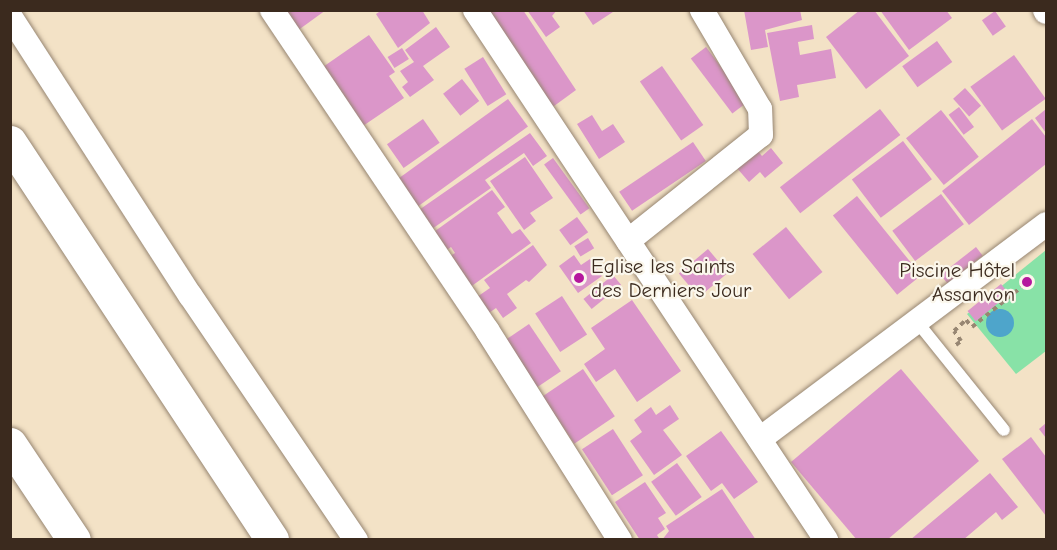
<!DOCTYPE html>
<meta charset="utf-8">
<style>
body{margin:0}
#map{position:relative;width:1057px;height:550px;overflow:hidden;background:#f3e2c6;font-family:"Comic Neue",sans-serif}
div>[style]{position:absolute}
.green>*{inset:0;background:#88e2a7}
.water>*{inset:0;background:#4ea5cb}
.round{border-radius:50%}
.building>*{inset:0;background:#db96c9;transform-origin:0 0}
.path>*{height:4px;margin-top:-2px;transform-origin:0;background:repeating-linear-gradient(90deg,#978672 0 4.5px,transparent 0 9px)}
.roads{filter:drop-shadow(0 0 2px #978672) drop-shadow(0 0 2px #978672)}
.service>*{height:12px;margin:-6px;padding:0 6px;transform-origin:6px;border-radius:6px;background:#fff}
.minor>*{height:24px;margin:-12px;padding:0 12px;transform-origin:12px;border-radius:12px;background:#fff}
.motorway>*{height:33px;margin:-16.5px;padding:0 16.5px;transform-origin:16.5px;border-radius:16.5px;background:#fff}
.dots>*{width:16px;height:16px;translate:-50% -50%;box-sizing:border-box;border:3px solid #fbf7ec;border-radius:50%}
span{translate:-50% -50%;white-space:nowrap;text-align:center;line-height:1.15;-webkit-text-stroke:4.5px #fbf7ec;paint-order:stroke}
.poi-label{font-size:21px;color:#3b2a1e}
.left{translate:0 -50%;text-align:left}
.right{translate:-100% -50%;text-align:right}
.frame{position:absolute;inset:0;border:12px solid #3b2a1e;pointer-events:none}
</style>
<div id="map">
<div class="green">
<i style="clip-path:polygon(1046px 250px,1046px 351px,1016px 374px,967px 314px)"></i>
</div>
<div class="water">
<i class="round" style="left:986px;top:309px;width:28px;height:28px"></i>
</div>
<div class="building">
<i style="clip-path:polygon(283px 10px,326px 10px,297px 31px)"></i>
<i style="clip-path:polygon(382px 10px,422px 10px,430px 23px,398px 48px,376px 14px)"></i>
<i style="clip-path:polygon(485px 10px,523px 10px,576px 90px,550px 109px)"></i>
<i style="clip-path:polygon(527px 10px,557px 10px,552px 16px,560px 27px,546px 37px)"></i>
<i style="clip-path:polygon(583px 10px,616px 10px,593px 25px)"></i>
<i style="clip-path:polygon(744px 10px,800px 10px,802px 20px,765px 30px,768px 47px,751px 50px)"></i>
<i style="clip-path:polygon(860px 10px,874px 10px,909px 56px,866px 89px,826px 37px)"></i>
<i style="clip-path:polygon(880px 10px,946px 10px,952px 18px,909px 50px)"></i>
<i style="left:995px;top:11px;width:19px;height:16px;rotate:55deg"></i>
<i style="clip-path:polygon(812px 25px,814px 39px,798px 42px,800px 55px,831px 49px,836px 78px,797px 85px,799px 97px,780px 101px,767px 33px)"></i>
<i style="clip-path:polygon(436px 27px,450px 47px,423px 66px,434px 80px,410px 97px,402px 87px,408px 82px,400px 71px,414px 62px,405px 50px)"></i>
<i style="clip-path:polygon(369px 35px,395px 72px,389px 76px,404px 98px,360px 128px,320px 69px)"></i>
<i style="left:937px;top:41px;width:26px;height:43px;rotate:54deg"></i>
<i style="left:706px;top:47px;width:69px;height:19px;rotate:53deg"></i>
<i style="left:402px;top:48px;width:13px;height:17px;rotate:58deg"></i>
<i style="left:1014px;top:55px;width:54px;height:54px;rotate:54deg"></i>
<i style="left:483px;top:57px;width:44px;height:22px;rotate:58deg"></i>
<i style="left:662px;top:66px;width:72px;height:27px;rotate:55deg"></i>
<i style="left:462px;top:79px;width:28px;height:24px;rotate:52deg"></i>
<i style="left:965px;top:88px;width:24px;height:16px;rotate:48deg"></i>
<i style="left:508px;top:99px;width:34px;height:140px;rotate:54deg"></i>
<i style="left:959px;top:107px;width:25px;height:13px;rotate:53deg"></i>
<i style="left:880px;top:109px;width:33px;height:127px;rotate:52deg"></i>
<i style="clip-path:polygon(1046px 109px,1046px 133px,1035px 118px)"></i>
<i style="left:941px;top:110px;width:60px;height:45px;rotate:51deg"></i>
<i style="clip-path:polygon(592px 115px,602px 131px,613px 124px,625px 142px,599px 159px,577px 124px)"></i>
<i style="left:423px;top:119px;width:29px;height:44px;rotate:55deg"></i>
<i style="clip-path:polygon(1032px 119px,1046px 137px,1046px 164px,969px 225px,942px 191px)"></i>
<i style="clip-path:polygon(530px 133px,547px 156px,533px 166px,524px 153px,485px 180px,491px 188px,429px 231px,416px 212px)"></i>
<i style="left:903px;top:141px;width:48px;height:64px;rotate:53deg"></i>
<i style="left:693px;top:142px;width:23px;height:89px;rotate:56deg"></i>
<i style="clip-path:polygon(771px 148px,783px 163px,765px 178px,760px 172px,749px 182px,736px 167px,757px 150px,762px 156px)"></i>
<i style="clip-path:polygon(525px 157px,553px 198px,530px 213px,536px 221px,524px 230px,490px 181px)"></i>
<i style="left:553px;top:158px;width:62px;height:11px;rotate:54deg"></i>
<i style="clip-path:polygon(492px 190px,505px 207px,497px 213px,512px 234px,520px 229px,531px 243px,469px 288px,447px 258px,455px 253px,451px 247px,444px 252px,431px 234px)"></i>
<i style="left:941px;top:194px;width:38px;height:61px;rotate:53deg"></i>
<i style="left:857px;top:196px;width:102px;height:31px;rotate:51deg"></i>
<i style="left:577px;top:217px;width:19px;height:22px;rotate:54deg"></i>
<i style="left:786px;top:227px;width:58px;height:43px;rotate:51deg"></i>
<i style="left:588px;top:238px;width:12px;height:16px;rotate:59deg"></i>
<i style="clip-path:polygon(533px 245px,547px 265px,529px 282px,526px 280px,507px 294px,517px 308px,503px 318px,496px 308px,486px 315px,474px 299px,490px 288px,484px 280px)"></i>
<i style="left:976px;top:247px;width:11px;height:45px;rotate:52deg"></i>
<i style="left:708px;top:249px;width:31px;height:38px;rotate:50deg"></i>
<i style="clip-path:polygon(574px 255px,581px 265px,590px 259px,602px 276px,578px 293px,559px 266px)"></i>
<i style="left:613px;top:275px;width:13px;height:38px;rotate:51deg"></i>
<i style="left:1001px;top:284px;width:13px;height:43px;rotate:51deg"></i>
<i style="left:562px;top:296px;width:46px;height:32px;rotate:57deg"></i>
<i style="clip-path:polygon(632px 300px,681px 371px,637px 402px,615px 369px,596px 382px,584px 364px,605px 349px,591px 328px)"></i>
<i style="left:529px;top:324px;width:57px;height:30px;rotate:56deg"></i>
<i style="left:583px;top:369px;width:57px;height:49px;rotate:56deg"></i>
<i style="clip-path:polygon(901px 369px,979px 461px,887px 540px,857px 540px,791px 462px)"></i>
<i style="clip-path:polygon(670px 405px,679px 419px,663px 430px,682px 455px,654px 475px,630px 441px,642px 432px,634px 420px,651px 407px,656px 415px)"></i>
<i style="clip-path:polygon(1046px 423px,1046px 438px,1039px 429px)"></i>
<i style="left:613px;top:429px;width:55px;height:37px;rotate:57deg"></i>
<i style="clip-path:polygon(721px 431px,758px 482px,734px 499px,722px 483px,711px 491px,686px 456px)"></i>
<i style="clip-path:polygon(1031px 437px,1046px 457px,1046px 516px,1002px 459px)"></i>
<i style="left:677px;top:463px;width:42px;height:32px;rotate:54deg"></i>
<i style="clip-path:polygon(990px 473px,1018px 507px,1002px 520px,996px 512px,963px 540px,910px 540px)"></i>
<i style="clip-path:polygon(645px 482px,666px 513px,658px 518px,665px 529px,657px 535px,660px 540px,640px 540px,615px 502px)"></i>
<i style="clip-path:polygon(722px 489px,756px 540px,662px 540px,669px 531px,666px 526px)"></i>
</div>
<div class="path">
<i style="left:956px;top:345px;width:6px;rotate:-39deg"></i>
<i style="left:961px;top:341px;width:12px;rotate:-125deg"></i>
<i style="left:954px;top:331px;width:16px;rotate:-43deg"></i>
<i style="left:966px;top:320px;width:9px;rotate:49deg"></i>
<i style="left:972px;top:327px;width:75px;rotate:-39deg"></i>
</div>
<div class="roads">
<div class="service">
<i style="left:918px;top:323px;width:137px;rotate:51.2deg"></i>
</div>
<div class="minor">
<i style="left:272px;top:10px;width:386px;rotate:56.1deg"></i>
<i style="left:487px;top:330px;width:249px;rotate:57.7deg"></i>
<i style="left:475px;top:10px;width:636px;rotate:56.48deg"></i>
<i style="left:1045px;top:10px;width:2px;rotate:63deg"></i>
<i style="left:10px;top:16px;width:332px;rotate:57.2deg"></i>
<i style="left:190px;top:295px;width:296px;rotate:55.9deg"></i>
<i style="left:628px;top:241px;width:170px;rotate:-38.6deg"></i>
<i style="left:761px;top:135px;width:26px;rotate:-92deg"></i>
<i style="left:760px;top:109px;width:115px;rotate:-120.4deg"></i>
<i style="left:760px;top:439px;width:358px;rotate:-36.9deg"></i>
</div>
<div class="motorway">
<i style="left:10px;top:142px;width:476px;rotate:56.6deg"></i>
<i style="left:10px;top:444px;width:115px;rotate:56.3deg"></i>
</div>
</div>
<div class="dots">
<i style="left:579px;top:278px;background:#b5179e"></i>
<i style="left:1027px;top:282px;background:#b5179e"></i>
</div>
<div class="poi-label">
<span class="left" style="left:591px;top:278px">Eglise les Saints<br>des Derniers Jour</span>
<span class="right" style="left:1015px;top:282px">Piscine Hôtel<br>Assanvon</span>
</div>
<div class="frame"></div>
</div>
